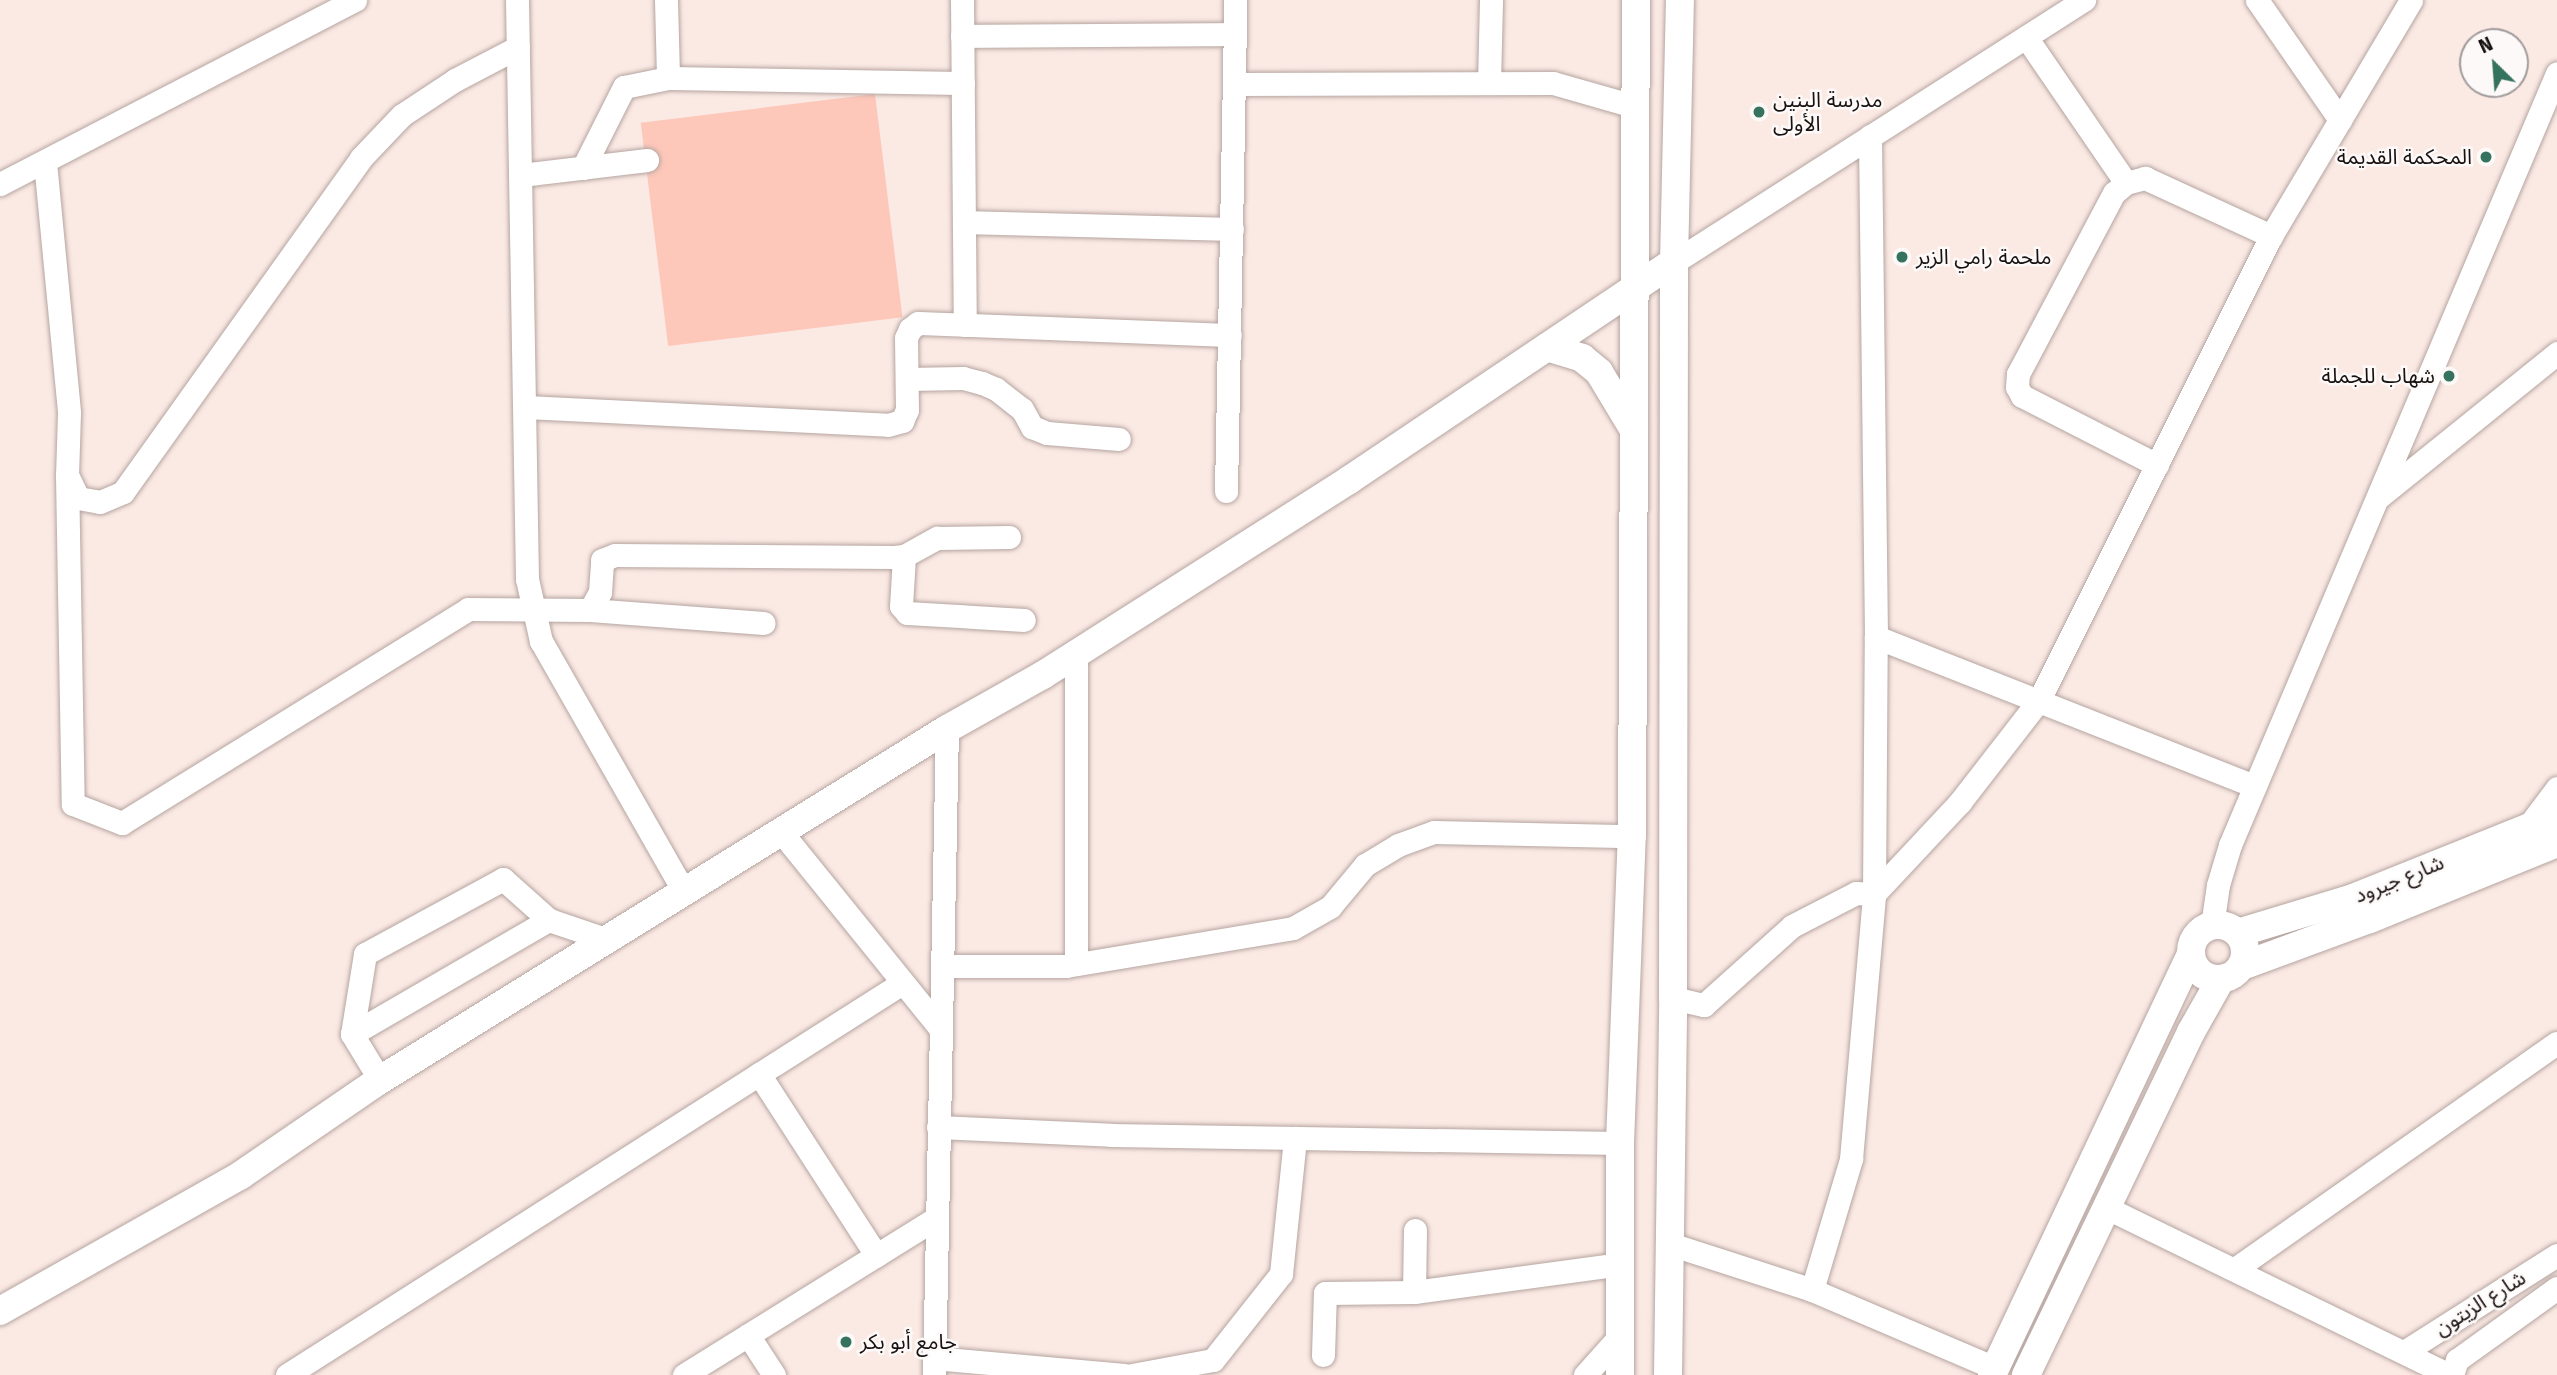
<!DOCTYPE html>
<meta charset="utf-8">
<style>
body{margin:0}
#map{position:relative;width:2557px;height:1375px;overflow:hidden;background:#fbe9e4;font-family:"Fira Sans","Noto Sans Arabic",sans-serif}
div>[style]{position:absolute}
.green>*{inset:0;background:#fdc7ba;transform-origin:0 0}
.roads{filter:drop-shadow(0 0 2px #b5a5a0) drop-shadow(0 0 2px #b5a5a0)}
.minor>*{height:23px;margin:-11.5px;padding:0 11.5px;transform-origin:11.5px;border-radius:11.5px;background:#fff}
.major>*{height:28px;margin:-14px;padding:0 14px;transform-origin:14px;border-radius:14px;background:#fff}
.major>.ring{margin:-14px;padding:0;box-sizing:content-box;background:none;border:28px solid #fff;border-radius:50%}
.dots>*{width:19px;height:19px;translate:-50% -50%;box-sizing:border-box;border:4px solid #fdf9f8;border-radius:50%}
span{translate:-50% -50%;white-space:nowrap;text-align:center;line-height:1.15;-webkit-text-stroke:5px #fdf9f8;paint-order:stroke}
.poi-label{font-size:21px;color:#171110}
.left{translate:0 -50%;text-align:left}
.right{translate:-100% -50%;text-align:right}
.street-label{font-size:21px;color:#171110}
.north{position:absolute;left:2459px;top:28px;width:70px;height:70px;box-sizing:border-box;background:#fdf9f8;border:2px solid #a19c9b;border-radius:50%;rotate:335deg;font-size:19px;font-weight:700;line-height:28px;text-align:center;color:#171110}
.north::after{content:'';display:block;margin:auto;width:24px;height:32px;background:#36735e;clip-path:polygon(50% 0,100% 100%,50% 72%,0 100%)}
</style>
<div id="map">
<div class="green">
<i style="left:875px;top:94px;width:225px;height:236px;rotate:83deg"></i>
</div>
<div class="roads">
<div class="minor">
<i style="left:517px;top:0;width:579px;rotate:89.01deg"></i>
<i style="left:527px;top:579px;width:64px;rotate:77.3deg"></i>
<i style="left:541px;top:641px;width:290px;rotate:60.3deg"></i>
<i style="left:666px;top:0;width:78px;rotate:88.5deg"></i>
<i style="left:668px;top:78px;width:295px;rotate:1deg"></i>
<i style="left:962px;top:0;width:325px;rotate:89.5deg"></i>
<i style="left:2257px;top:0;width:146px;rotate:55.3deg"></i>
<i style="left:962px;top:36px;width:273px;rotate:-0.4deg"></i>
<i style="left:2026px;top:37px;width:177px;rotate:55.6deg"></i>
<i style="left:1489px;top:83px;width:83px;rotate:-88.6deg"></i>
<i style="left:1234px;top:84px;width:319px;rotate:-0.2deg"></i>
<i style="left:1553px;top:83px;width:87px;rotate:15.9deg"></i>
<i style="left:45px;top:162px;width:252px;rotate:84.5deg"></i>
<i style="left:69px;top:413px;width:62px;rotate:91.8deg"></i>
<i style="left:67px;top:475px;width:25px;rotate:64deg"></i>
<i style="left:78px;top:498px;width:22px;rotate:10deg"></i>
<i style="left:100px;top:502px;width:25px;rotate:-23deg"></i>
<i style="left:123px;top:492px;width:410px;rotate:-54.5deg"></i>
<i style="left:361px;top:158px;width:59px;rotate:-46.4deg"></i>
<i style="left:402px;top:115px;width:64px;rotate:-33.4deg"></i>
<i style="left:455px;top:80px;width:71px;rotate:-27.6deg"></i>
<i style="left:583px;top:168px;width:91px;rotate:-63.2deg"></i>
<i style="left:624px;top:87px;width:45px;rotate:-11.6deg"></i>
<i style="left:521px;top:175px;width:127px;rotate:-6.8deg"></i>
<i style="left:0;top:184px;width:400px;rotate:-27.4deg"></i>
<i style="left:964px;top:222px;width:268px;rotate:1.5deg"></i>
<i style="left:1674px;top:262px;width:487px;rotate:-32.6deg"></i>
<i style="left:907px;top:379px;width:56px;rotate:-1deg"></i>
<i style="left:963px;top:378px;width:20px;rotate:15deg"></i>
<i style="left:982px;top:383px;width:15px;rotate:23deg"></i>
<i style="left:996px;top:389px;width:33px;rotate:38deg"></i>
<i style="left:1022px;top:409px;width:21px;rotate:61deg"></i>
<i style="left:1032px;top:427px;width:16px;rotate:22deg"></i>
<i style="left:1047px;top:433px;width:72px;rotate:4.8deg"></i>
<i style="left:526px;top:407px;width:362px;rotate:2.8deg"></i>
<i style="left:888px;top:425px;width:15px;rotate:-16deg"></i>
<i style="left:902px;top:421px;width:12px;rotate:-66deg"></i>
<i style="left:907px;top:410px;width:72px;rotate:-90.8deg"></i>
<i style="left:906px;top:338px;width:10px;rotate:-66deg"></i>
<i style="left:910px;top:329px;width:10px;rotate:-37deg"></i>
<i style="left:918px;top:323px;width:312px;rotate:2.2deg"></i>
<i style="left:2157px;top:465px;width:152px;rotate:-152.9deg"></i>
<i style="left:2022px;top:396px;width:10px;rotate:-119deg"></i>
<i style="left:2017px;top:387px;width:13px;rotate:-86deg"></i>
<i style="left:2018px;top:374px;width:205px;rotate:-62.1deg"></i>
<i style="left:2114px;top:193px;width:16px;rotate:-40deg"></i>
<i style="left:2126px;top:183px;width:20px;rotate:-15deg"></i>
<i style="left:2145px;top:178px;width:139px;rotate:24.7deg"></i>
<i style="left:67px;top:475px;width:329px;rotate:89deg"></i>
<i style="left:73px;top:804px;width:53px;rotate:21.2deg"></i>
<i style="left:122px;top:823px;width:407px;rotate:-31.7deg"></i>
<i style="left:468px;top:609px;width:122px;rotate:0.5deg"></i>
<i style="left:590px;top:610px;width:174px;rotate:4.3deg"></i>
<i style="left:1226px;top:491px;width:491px;rotate:-88.9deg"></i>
<i style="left:2380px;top:496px;width:228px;rotate:-38.9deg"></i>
<i style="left:904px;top:556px;width:50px;rotate:93.4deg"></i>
<i style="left:901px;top:606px;width:9px;rotate:49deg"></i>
<i style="left:907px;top:613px;width:117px;rotate:3.4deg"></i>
<i style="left:590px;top:610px;width:21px;rotate:-61deg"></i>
<i style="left:600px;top:592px;width:32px;rotate:-86deg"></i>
<i style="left:602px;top:560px;width:14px;rotate:-21deg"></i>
<i style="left:615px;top:555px;width:279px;rotate:0.4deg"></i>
<i style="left:894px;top:557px;width:10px;rotate:-6deg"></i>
<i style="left:904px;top:556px;width:38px;rotate:-29deg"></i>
<i style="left:937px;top:538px;width:72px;rotate:-0.8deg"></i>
<i style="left:1876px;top:637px;width:407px;rotate:21.5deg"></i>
<i style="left:2527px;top:828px;width:50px;rotate:-53.1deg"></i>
<i style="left:782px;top:833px;width:250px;rotate:51deg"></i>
<i style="left:1874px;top:894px;width:126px;rotate:-46.9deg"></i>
<i style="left:1960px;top:802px;width:129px;rotate:-52.2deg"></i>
<i style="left:2039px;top:700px;width:519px;rotate:-63.43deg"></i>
<i style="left:2271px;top:236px;width:274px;rotate:-59.3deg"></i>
<i style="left:2212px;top:926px;width:41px;rotate:-81.7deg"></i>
<i style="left:2218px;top:885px;width:42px;rotate:-73.3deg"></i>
<i style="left:2230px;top:845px;width:838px;rotate:-67.04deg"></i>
<i style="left:1076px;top:964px;width:310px;rotate:-90deg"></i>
<i style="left:942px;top:966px;width:124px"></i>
<i style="left:1066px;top:966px;width:230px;rotate:-9.5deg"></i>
<i style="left:1293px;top:928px;width:43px;rotate:-29.6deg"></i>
<i style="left:1330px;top:907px;width:55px;rotate:-50.2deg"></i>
<i style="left:1365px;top:865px;width:39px;rotate:-31deg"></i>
<i style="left:1398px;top:845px;width:38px;rotate:-20deg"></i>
<i style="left:1434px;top:832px;width:198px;rotate:1.2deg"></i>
<i style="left:1673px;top:998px;width:32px;rotate:13deg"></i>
<i style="left:1704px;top:1005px;width:118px;rotate:-41.9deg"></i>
<i style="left:1792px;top:926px;width:72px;rotate:-27.3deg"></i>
<i style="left:1856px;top:893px;width:18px;rotate:3deg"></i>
<i style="left:352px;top:1034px;width:81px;rotate:-80.8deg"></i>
<i style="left:365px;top:954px;width:157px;rotate:-28.5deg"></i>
<i style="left:503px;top:879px;width:62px;rotate:41.7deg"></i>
<i style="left:759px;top:1074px;width:216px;rotate:57.1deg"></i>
<i style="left:380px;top:1080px;width:54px;rotate:-121.3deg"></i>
<i style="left:352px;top:1034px;width:228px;rotate:-30.1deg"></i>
<i style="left:549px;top:920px;width:62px;rotate:18.7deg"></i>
<i style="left:938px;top:1127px;width:173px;rotate:2.6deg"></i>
<i style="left:1111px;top:1135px;width:509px;rotate:0.9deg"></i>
<i style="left:2107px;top:1208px;width:381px;rotate:26deg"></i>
<i style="left:1415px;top:1230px;width:62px;rotate:90.9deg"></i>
<i style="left:1414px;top:1292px;width:209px;rotate:-7.7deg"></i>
<i style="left:1670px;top:1244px;width:149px;rotate:17.9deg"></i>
<i style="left:1812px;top:1290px;width:199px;rotate:23.1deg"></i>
<i style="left:2235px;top:1269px;width:393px;rotate:-35.1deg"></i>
<i style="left:1812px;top:1290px;width:137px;rotate:-73.4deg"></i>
<i style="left:1851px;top:1159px;width:266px;rotate:-85deg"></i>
<i style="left:1874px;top:894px;width:257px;rotate:-89.6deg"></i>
<i style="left:1876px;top:637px;width:501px;rotate:-90.69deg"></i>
<i style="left:748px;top:1335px;width:48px;rotate:57deg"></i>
<i style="left:2404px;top:1352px;width:181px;rotate:-32.4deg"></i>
<i style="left:1323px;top:1355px;width:62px;rotate:-88.2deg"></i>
<i style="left:1325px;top:1293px;width:89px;rotate:-0.6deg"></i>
<i style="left:934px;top:1358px;width:191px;rotate:5.1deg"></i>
<i style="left:287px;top:1375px;width:729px;rotate:-32.51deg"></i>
<i style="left:684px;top:1375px;width:297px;rotate:-31.9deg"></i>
<i style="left:934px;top:1375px;width:646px;rotate:-88.85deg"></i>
<i style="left:1132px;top:1375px;width:82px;rotate:-10.5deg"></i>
<i style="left:1213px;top:1360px;width:110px;rotate:-51.7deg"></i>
<i style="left:1281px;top:1274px;width:137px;rotate:-84.1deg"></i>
<i style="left:1585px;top:1375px;width:52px;rotate:-48.1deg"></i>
<i style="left:2452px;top:1375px;width:16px;rotate:-72deg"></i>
<i style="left:2457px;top:1360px;width:123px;rotate:-35.8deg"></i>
</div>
<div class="major">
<i style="left:1547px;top:347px;width:37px;rotate:17deg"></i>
<i style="left:1582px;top:358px;width:22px;rotate:39deg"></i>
<i style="left:1599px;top:372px;width:68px;rotate:58.9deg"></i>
<i class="ring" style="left:2191px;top:925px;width:26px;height:26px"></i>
<i style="left:2238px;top:933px;width:120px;rotate:-16.9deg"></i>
<i style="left:2353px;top:898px;width:220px;rotate:-21.9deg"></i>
<i style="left:2242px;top:966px;width:136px;rotate:-20.2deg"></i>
<i style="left:2370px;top:919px;width:202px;rotate:-22.1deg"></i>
<i style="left:0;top:1311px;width:277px;rotate:-29.4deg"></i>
<i style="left:241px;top:1175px;width:168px;rotate:-34.4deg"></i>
<i style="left:380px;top:1080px;width:667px;rotate:-31.76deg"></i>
<i style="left:947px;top:729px;width:110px;rotate:-29.4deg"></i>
<i style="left:1043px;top:675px;width:363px;rotate:-32.5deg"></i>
<i style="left:1349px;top:480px;width:391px;rotate:-33.9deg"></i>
<i style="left:1620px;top:1375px;width:232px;rotate:-90deg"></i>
<i style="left:1620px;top:1143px;width:307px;rotate:-87.8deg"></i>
<i style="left:1632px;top:836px;width:836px;rotate:-89.73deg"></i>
<i style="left:1668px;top:1375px;width:377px;rotate:-89.2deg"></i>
<i style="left:1673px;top:998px;width:736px;rotate:-89.92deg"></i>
<i style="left:1674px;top:262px;width:262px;rotate:-88.7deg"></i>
<i style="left:1992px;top:1375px;width:466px;rotate:-64.7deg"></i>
<i style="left:2026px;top:1375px;width:381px;rotate:-64.3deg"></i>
<i style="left:2191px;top:1032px;width:61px;rotate:-60.5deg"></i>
</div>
</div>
<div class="dots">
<i style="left:1759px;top:112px;background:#36735e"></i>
<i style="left:2486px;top:157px;background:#36735e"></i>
<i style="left:1902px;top:257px;background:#36735e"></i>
<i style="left:2449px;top:376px;background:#36735e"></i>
<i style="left:846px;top:1342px;background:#36735e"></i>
</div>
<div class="poi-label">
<span class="left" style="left:1773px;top:112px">مدرسة البنين<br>الأولى</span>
<span class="right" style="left:2472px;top:157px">المحكمة القديمة</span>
<span class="left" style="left:1916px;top:257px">ملحمة رامي الزير</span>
<span class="right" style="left:2435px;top:376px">شهاب للجملة</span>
<span class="left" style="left:860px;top:1342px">جامع أبو بكر</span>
</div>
<div class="street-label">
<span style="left:2399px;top:879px;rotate:-22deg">شارع جيرود</span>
<span style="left:2480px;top:1303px;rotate:-32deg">شارع الزيتون</span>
</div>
<div class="north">N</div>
</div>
